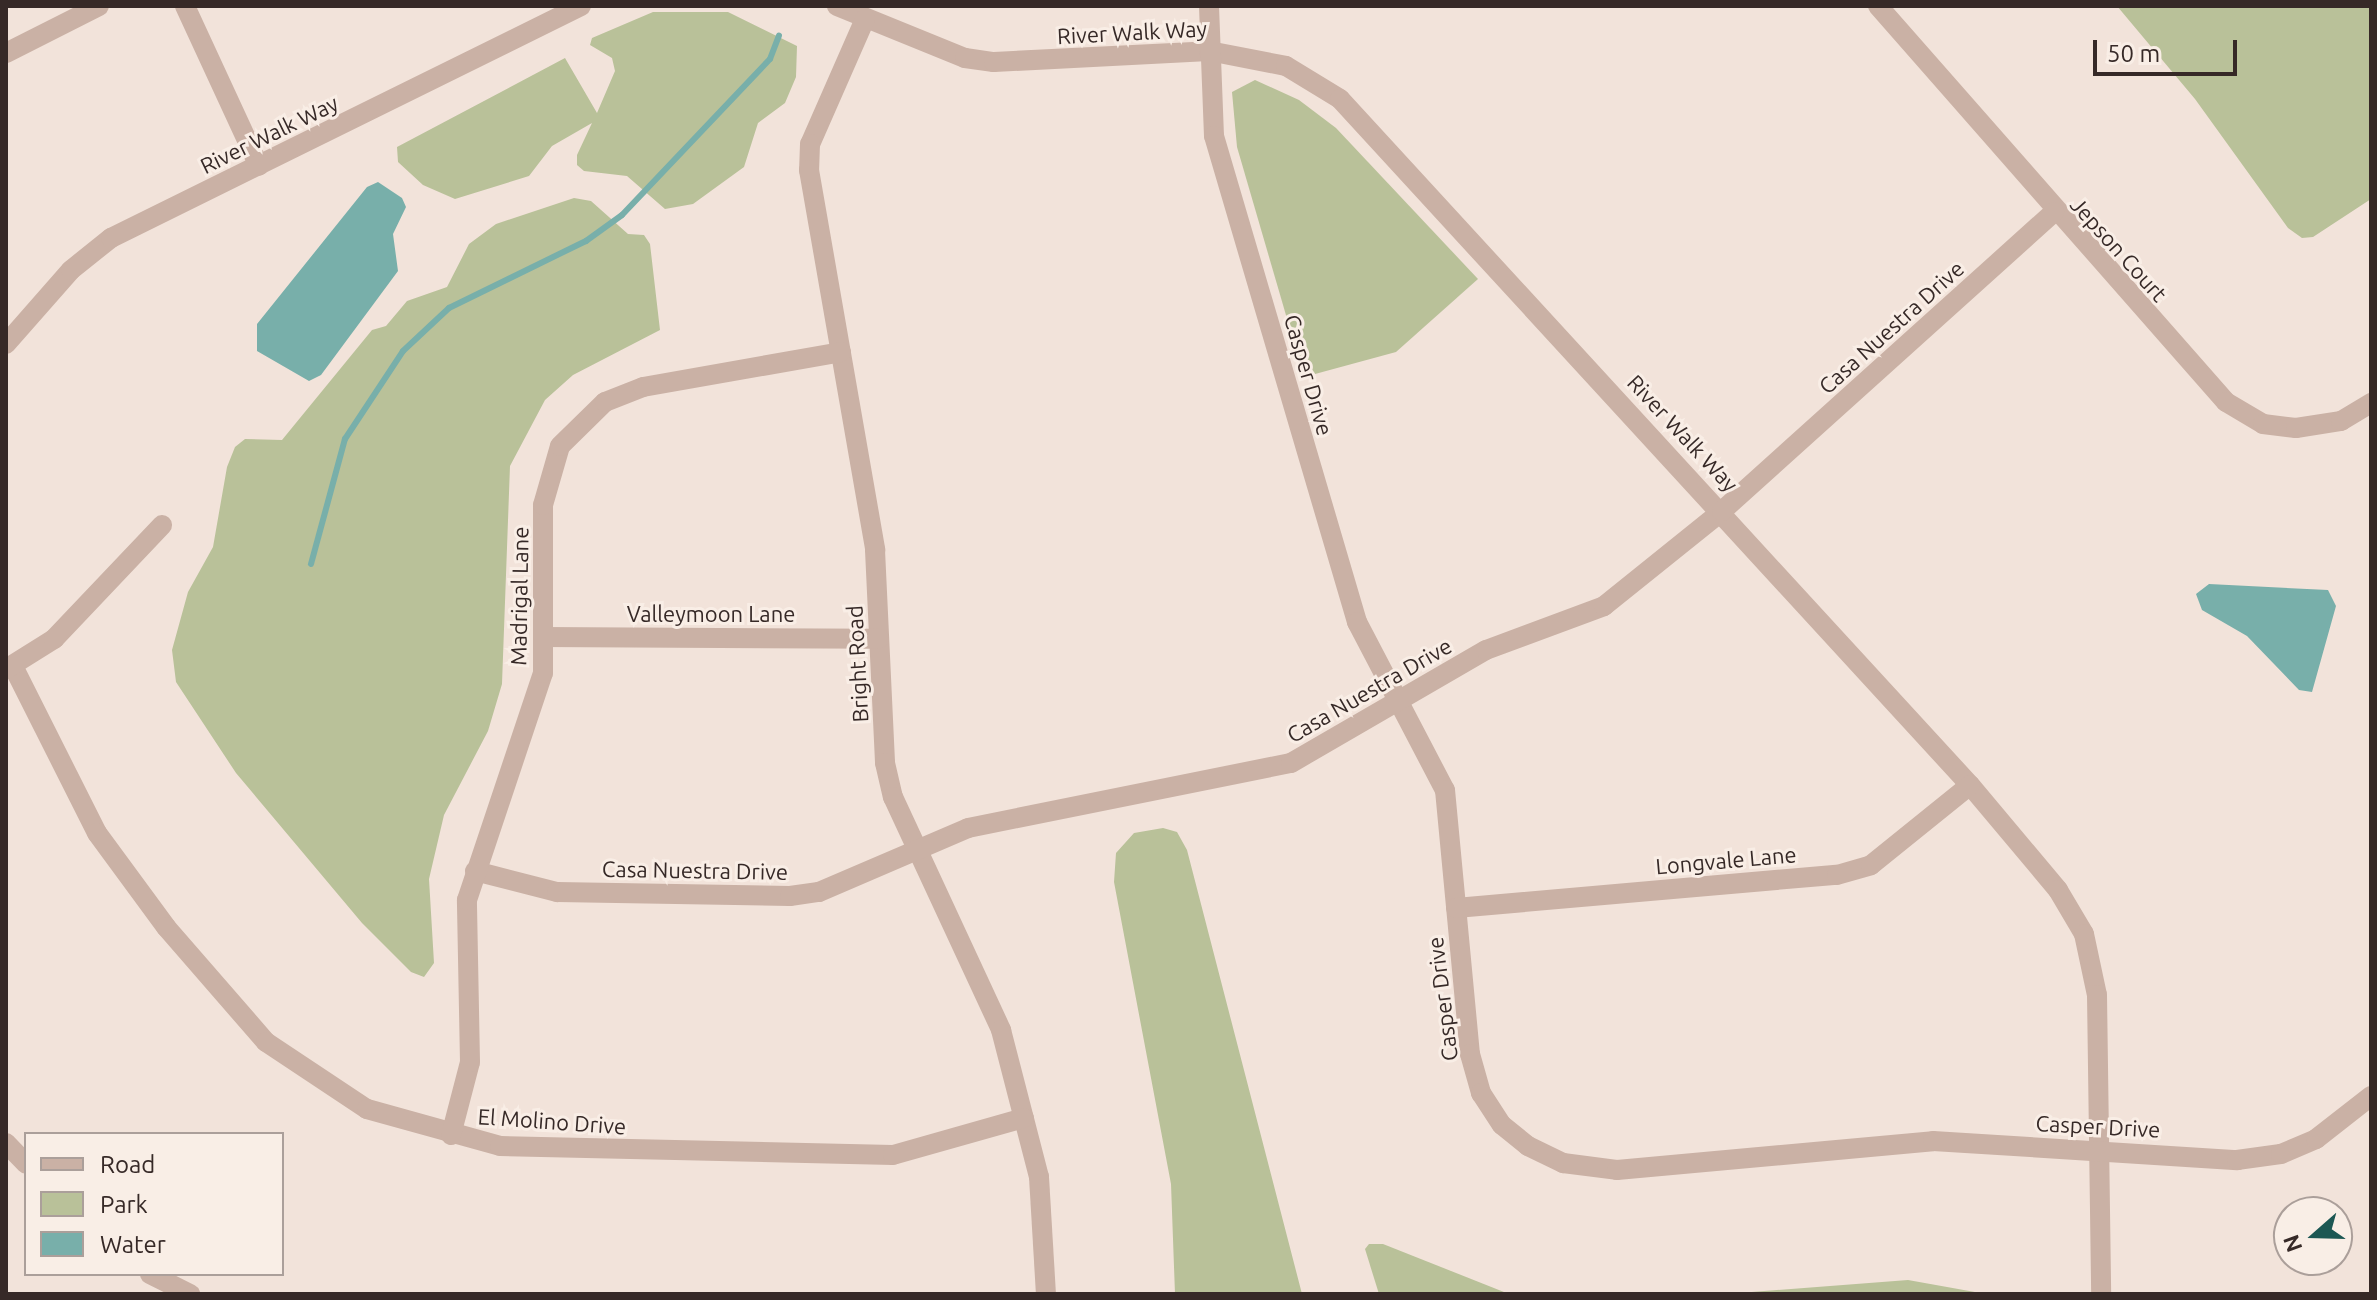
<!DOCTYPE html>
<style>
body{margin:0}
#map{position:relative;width:2377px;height:1300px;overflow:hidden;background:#f2e3da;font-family:Ubuntu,sans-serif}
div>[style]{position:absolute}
.green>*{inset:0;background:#b9c199}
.water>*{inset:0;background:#78afaa}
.stream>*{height:6px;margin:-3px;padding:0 3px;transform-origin:3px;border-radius:3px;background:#78afaa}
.minor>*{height:20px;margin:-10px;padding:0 10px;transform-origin:10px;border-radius:10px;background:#cab1a5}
span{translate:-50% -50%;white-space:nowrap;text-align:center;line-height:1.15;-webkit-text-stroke:6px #f9eee6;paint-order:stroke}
.street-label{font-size:22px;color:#362927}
.frame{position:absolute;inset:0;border:8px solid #362927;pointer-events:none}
.legend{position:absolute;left:24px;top:1132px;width:260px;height:144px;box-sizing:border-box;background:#f9eee6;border:2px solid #ab9f9a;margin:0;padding:10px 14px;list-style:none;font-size:24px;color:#362927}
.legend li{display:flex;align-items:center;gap:16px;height:40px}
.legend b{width:40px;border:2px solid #ab9f9a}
.north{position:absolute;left:2273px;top:1196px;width:80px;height:80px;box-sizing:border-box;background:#f9eee6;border:2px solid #ab9f9a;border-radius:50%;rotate:250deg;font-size:22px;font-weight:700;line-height:32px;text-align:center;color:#362927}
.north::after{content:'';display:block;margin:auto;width:28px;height:36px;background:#1c5753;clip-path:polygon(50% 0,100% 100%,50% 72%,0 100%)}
.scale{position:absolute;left:2093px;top:40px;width:144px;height:36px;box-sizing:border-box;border:4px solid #362927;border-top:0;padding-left:10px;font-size:24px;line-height:28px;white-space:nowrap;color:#362927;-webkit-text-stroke:6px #f9eee6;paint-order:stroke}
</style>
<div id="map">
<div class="green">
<i style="clip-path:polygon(2117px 6px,2371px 6px,2371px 199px,2313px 237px,2302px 238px,2288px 228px,2195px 99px)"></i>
<i style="clip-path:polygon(653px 12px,728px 12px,797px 46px,796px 77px,785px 103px,758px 123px,744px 167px,693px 204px,665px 209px,627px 176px,584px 171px,577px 165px,577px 155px,592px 123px,552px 146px,529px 176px,455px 199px,423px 185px,398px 162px,397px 147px,565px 58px,597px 113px,615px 71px,612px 58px,590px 45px,592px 38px)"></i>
<i style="clip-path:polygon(1255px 80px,1299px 100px,1336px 128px,1478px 279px,1396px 352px,1304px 377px,1237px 147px,1232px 92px)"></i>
<i style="clip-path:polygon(574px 198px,591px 201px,628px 234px,644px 235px,650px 244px,660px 330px,573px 375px,545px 400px,510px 466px,502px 684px,488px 731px,444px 815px,429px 879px,434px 963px,424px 977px,411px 972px,362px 923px,236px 773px,176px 682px,172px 650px,188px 592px,213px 547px,227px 467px,235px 447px,245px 439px,282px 440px,372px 330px,386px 326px,407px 301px,447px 287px,469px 244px,496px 224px)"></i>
<i style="clip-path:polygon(1163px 828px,1177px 832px,1187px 850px,1302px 1294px,1175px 1294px,1171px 1184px,1114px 882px,1116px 853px,1134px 833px)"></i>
<i style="clip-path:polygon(1369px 1244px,1383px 1244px,1509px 1294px,1379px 1294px,1365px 1249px)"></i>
<i style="clip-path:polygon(1908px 1280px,1986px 1294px,1726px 1294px)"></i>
</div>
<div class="water">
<i style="clip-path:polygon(378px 182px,402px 198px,406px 207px,393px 234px,398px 271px,321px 375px,309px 381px,257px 351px,257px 324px,367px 187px)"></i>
<i style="clip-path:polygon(2209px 584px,2328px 590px,2336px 606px,2312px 692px,2299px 690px,2247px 636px,2202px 610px,2196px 594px)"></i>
</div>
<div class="stream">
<i style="left:311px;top:564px;width:130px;rotate:-74.8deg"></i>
<i style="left:345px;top:439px;width:105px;rotate:-56.6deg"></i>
<i style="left:403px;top:351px;width:63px;rotate:-43.1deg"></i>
<i style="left:449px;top:308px;width:153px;rotate:-26.1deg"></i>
<i style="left:586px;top:241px;width:44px;rotate:-35.8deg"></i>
<i style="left:622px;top:215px;width:215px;rotate:-46.5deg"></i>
<i style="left:770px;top:59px;width:25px;rotate:-69deg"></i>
</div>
<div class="minor">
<i style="left:185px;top:6px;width:176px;rotate:65.2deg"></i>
<i style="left:837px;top:6px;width:138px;rotate:22.1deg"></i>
<i style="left:965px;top:58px;width:29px;rotate:8deg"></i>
<i style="left:994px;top:62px;width:215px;rotate:-2.9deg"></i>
<i style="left:1209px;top:51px;width:78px;rotate:11deg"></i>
<i style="left:1286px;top:66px;width:63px;rotate:31.4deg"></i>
<i style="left:1340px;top:99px;width:931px;rotate:47.44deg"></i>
<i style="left:1970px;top:785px;width:137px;rotate:50deg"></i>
<i style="left:2058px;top:890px;width:51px;rotate:59.4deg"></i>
<i style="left:2084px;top:934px;width:62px;rotate:78deg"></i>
<i style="left:2097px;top:995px;width:299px;rotate:89.2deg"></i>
<i style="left:1209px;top:6px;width:130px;rotate:87.8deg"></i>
<i style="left:1214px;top:136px;width:507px;rotate:73.6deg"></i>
<i style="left:1357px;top:622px;width:190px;rotate:62.4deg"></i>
<i style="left:1445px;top:790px;width:265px;rotate:84.6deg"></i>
<i style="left:1470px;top:1054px;width:41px;rotate:74.2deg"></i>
<i style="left:1481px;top:1093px;width:38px;rotate:57deg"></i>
<i style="left:1502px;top:1125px;width:33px;rotate:39deg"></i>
<i style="left:1528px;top:1146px;width:39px;rotate:26deg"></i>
<i style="left:1563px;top:1163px;width:54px;rotate:7.4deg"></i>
<i style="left:1617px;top:1170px;width:317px;rotate:-5.2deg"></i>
<i style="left:1933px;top:1141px;width:305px;rotate:3.6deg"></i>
<i style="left:2237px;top:1160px;width:44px;rotate:-7.8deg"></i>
<i style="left:2281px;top:1154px;width:38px;rotate:-23deg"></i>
<i style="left:2316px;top:1139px;width:70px;rotate:-38deg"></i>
<i style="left:1878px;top:6px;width:527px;rotate:48.69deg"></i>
<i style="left:2226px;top:402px;width:43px;rotate:30.7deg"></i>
<i style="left:2263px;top:424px;width:33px;rotate:7deg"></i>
<i style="left:2296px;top:428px;width:46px;rotate:-8.8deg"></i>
<i style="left:2341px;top:421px;width:35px;rotate:-31deg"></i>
<i style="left:865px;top:19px;width:137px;rotate:113.7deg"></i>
<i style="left:810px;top:144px;width:26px;rotate:92deg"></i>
<i style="left:809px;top:170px;width:386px;rotate:80.1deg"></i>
<i style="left:875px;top:550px;width:213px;rotate:87.3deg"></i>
<i style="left:885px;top:763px;width:35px;rotate:77deg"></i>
<i style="left:893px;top:797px;width:257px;rotate:65.1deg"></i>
<i style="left:1001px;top:1030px;width:152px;rotate:75.5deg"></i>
<i style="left:1039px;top:1177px;width:117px;rotate:86.6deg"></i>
<i style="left:6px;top:53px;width:104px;rotate:-26.8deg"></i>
<i style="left:6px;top:344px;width:98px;rotate:-48.7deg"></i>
<i style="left:71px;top:270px;width:51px;rotate:-38.7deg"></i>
<i style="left:111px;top:238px;width:524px;rotate:-26.27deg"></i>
<i style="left:543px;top:637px;width:336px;rotate:0.3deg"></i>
<i style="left:13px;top:666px;width:187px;rotate:63.3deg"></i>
<i style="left:97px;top:833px;width:117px;rotate:53.7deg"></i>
<i style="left:166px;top:927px;width:152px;rotate:49deg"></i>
<i style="left:266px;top:1042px;width:121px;rotate:33.6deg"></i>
<i style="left:367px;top:1109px;width:138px;rotate:15.5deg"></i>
<i style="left:500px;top:1146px;width:393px;rotate:1.3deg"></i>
<i style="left:893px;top:1155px;width:136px;rotate:-15.8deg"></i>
<i style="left:6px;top:669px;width:57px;rotate:-32deg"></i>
<i style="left:54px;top:639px;width:157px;rotate:-46.5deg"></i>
<i style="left:475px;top:871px;width:85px;rotate:14.4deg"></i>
<i style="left:557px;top:892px;width:233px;rotate:1deg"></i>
<i style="left:790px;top:896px;width:29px;rotate:-8deg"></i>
<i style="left:819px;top:892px;width:162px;rotate:-23.2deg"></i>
<i style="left:968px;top:828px;width:329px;rotate:-11.4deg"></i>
<i style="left:1291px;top:763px;width:225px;rotate:-30.1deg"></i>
<i style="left:1486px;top:650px;width:126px;rotate:-20.4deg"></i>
<i style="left:1604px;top:606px;width:151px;rotate:-38.8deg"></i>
<i style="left:1722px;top:511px;width:447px;rotate:-42deg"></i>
<i style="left:1456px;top:908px;width:382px;rotate:-5deg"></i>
<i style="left:1837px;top:875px;width:35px;rotate:-16deg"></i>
<i style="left:1871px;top:865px;width:127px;rotate:-38.9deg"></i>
<i style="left:451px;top:1135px;width:75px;rotate:-75.4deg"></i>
<i style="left:470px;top:1062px;width:162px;rotate:-91.1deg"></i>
<i style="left:467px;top:900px;width:239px;rotate:-71.5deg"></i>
<i style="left:543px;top:673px;width:168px;rotate:-90deg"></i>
<i style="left:543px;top:505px;width:61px;rotate:-73.9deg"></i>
<i style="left:560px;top:446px;width:63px;rotate:-44.4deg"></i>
<i style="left:605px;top:402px;width:41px;rotate:-21.5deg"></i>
<i style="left:643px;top:387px;width:201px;rotate:-10deg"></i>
<i style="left:6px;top:1143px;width:29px;rotate:46deg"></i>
<i style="left:150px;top:1274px;width:45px;rotate:26.6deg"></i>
</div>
<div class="street-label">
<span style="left:1132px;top:32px;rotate:-3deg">River Walk Way</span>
<span style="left:269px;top:134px;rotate:-26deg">River Walk Way</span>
<span style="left:2119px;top:249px;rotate:48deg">Jepson Court</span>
<span style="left:1891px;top:327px;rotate:-42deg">Casa Nuestra Drive</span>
<span style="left:1309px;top:375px;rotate:74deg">Casper Drive</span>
<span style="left:1683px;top:433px;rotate:47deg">River Walk Way</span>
<span style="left:519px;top:596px;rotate:-89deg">Madrigal Lane</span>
<span style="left:711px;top:614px">Valleymoon Lane</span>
<span style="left:857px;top:664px;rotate:-93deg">Bright Road</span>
<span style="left:1369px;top:690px;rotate:-30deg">Casa Nuestra Drive</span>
<span style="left:1726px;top:860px;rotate:-5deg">Longvale Lane</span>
<span style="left:695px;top:870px;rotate:1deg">Casa Nuestra Drive</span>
<span style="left:1442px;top:999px;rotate:-97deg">Casper Drive</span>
<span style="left:552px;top:1121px;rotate:4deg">El Molino Drive</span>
<span style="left:2098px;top:1126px;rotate:3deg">Casper Drive</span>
</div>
<div class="frame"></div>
<ul class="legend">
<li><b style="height:10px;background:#cab1a5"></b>Road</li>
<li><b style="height:22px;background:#b9c199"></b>Park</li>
<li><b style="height:22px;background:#78afaa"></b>Water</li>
</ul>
<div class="north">N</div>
<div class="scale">50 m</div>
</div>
